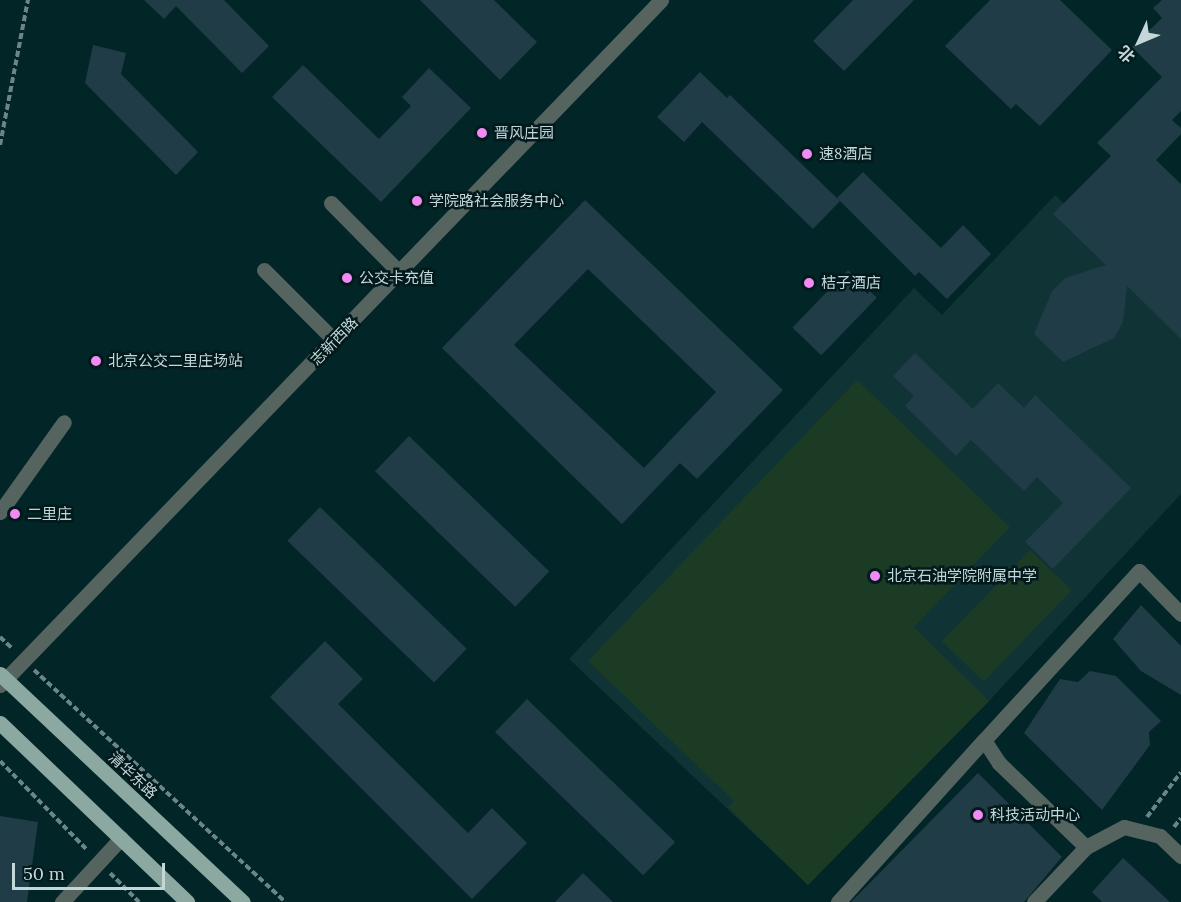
<!DOCTYPE html>
<meta charset="utf-8">
<style>
body{margin:0}
#map{position:relative;width:1181px;height:902px;overflow:hidden;background:#022527;font-family:Lora,"Noto Sans SC",serif}
div>[style]{position:absolute}
.built>*{inset:0;background:#103335}
.green>*{inset:0;background:#1c3b25;transform-origin:0 0}
.building>*{inset:0;background:#203c47;transform-origin:0 0}
.path>*{height:4px;margin-top:-2px;transform-origin:0;background:repeating-linear-gradient(90deg,#6c8688 0 6px,transparent 0 9px)}
.minor>*{height:15px;margin:-7.5px;padding:0 7.5px;transform-origin:7.5px;border-radius:7.5px;background:#566460}
.major>*{height:15px;margin:-7.5px;padding:0 7.5px;transform-origin:7.5px;border-radius:7.5px;background:#8ca9a1}
.dots>*{width:16px;height:16px;translate:-50% -50%;box-sizing:border-box;border:3px solid #021a1c;border-radius:50%}
span{translate:-50% -50%;white-space:nowrap;text-align:center;line-height:1.15;-webkit-text-stroke:5px #021a1c;paint-order:stroke}
.poi-label{font-size:15px;color:#c4d7d8}
.left{translate:0 -50%;text-align:left}
.street-label{font-size:15px;color:#c4d7d8}
.north{position:absolute;left:1109px;top:12px;width:60px;height:60px;-webkit-text-stroke:4px #021a1c;paint-order:stroke;rotate:226deg;font-size:16px;font-weight:700;line-height:24px;text-align:center;color:#c4d7d8}
.north::after{content:'';display:block;margin:auto;width:21px;height:27px;background:#c4d7d8;clip-path:polygon(50% 0,100% 100%,50% 72%,0 100%)}
.scale{position:absolute;left:12px;top:863px;width:153px;height:27px;box-sizing:border-box;border:3px solid #c4d7d8;border-top:0;padding-left:8px;font-size:18px;line-height:21px;white-space:nowrap;color:#c4d7d8;-webkit-text-stroke:4px #021a1c;paint-order:stroke}
</style>
<div id="map">
<div class="built">
<i style="clip-path:polygon(1055px 195px,1181px 320px,1181px 494px,989px 701px,808px 885px,569px 659px,914px 288px,942px 315px)"></i>
</div>
<div class="green">
<i style="clip-path:polygon(857px 380px,1010px 527px,914px 627px,989px 701px,808px 885px,728px 807px,734px 801px,588px 661px)"></i>
<i style="left:1030px;top:550px;width:58px;height:127px;rotate:44deg"></i>
</div>
<div class="building">
<i style="clip-path:polygon(144px 0,224px 0,269px 46px,242px 73px,176px 6px,164px 19px)"></i>
<i style="clip-path:polygon(420px 0,494px 0,537px 42px,500px 80px)"></i>
<i style="clip-path:polygon(853px 0,914px 0,844px 71px,813px 41px)"></i>
<i style="clip-path:polygon(990px 0,1060px 0,1112px 50px,1040px 126px,1016px 104px,1011px 109px,945px 46px)"></i>
<i style="clip-path:polygon(1162px 0,1181px 0,1181px 111px,1172px 120px,1181px 128px,1181px 134px,1156px 160px,1181px 184px,1181px 339px,1127px 286px,1123px 322px,1114px 338px,1063px 362px,1034px 334px,1052px 291px,1065px 278px,1106px 265px,1053px 214px,1111px 156px,1097px 143px,1162px 77px,1132px 47px,1162px 18px,1153px 8px)"></i>
<i style="clip-path:polygon(93px 45px,126px 53px,121px 74px,198px 152px,176px 175px,85px 83px)"></i>
<i style="clip-path:polygon(303px 65px,379px 139px,411px 106px,402px 97px,429px 68px,471px 108px,381px 202px,272px 97px)"></i>
<i style="clip-path:polygon(700px 72px,727px 98px,730px 95px,840px 201px,813px 229px,702px 122px,684px 142px,657px 117px)"></i>
<i style="clip-path:polygon(863px 172px,941px 248px,963px 225px,991px 254px,947px 299px,919px 272px,915px 276px,837px 198px)"></i>
<i style="clip-path:polygon(evenodd,585px 200px,783px 390px,697px 479px,680px 463px,622px 524px,442px 348px,585px 200px,588px 269px,716px 392px,644px 468px,514px 345px,588px 269px)"></i>
<i style="left:848px;top:270px;width:40px;height:80px;rotate:44deg"></i>
<i style="clip-path:polygon(915px 353px,973px 409px,998px 383px,1024px 408px,1035px 395px,1131px 488px,1053px 569px,1025px 542px,1063px 503px,1037px 477px,1024px 491px,971px 440px,956px 456px,905px 406px,914px 396px,893px 376px)"></i>
<i style="left:409px;top:436px;width:195px;height:49px;rotate:44deg"></i>
<i style="left:320px;top:507px;width:204px;height:47px;rotate:44deg"></i>
<i style="clip-path:polygon(1141px 605px,1181px 646px,1181px 695px,1141px 671px,1113px 639px)"></i>
<i style="clip-path:polygon(325px 641px,363px 679px,338px 704px,468px 833px,492px 808px,527px 843px,472px 899px,270px 697px)"></i>
<i style="clip-path:polygon(1090px 671px,1116px 676px,1161px 721px,1149px 732px,1150px 745px,1102px 810px,1024px 733px,1060px 679px,1078px 682px)"></i>
<i style="left:527px;top:699px;width:206px;height:46px;rotate:44deg"></i>
<i style="clip-path:polygon(978px 773px,1062px 857px,1024px 902px,851px 902px)"></i>
<i style="clip-path:polygon(0 816px,38px 822px,27px 902px,0 902px)"></i>
<i style="clip-path:polygon(1123px 858px,1170px 902px,1102px 902px,1092px 892px)"></i>
<i style="clip-path:polygon(583px 873px,613px 902px,555px 902px)"></i>
</div>
<div class="path">
<i style="left:0;top:145px;width:148px;rotate:-79.1deg"></i>
<i style="left:0;top:637px;width:16px;rotate:43deg"></i>
<i style="left:34px;top:670px;width:342px;rotate:42.7deg"></i>
<i style="left:0;top:761px;width:126px;rotate:45.6deg"></i>
<i style="left:1147px;top:817px;width:56px;rotate:-52.9deg"></i>
<i style="left:1174px;top:827px;width:11px;rotate:-52deg"></i>
<i style="left:110px;top:873px;width:41px;rotate:45deg"></i>
</div>
<div class="minor">
<i style="left:331px;top:203px;width:97px;rotate:45.4deg"></i>
<i style="left:264px;top:270px;width:99px;rotate:45deg"></i>
<i style="left:0;top:512px;width:110px;rotate:-54.6deg"></i>
<i style="left:1181px;top:614px;width:60px;rotate:-134.3deg"></i>
<i style="left:1139px;top:571px;width:229px;rotate:132.5deg"></i>
<i style="left:984px;top:740px;width:27px;rotate:57deg"></i>
<i style="left:999px;top:763px;width:121px;rotate:44deg"></i>
<i style="left:1086px;top:847px;width:43px;rotate:-27.8deg"></i>
<i style="left:1124px;top:827px;width:37px;rotate:14deg"></i>
<i style="left:1160px;top:836px;width:29px;rotate:44deg"></i>
<i style="left:0;top:685px;width:952px;rotate:-46.02deg"></i>
<i style="left:62px;top:902px;width:87px;rotate:-47.3deg"></i>
<i style="left:838px;top:902px;width:218px;rotate:-48deg"></i>
<i style="left:1034px;top:902px;width:76px;rotate:-46.6deg"></i>
</div>
<div class="major">
<i style="left:0;top:674px;width:333px;rotate:43.2deg"></i>
<i style="left:0;top:723px;width:259px;rotate:43.7deg"></i>
</div>
<div class="dots">
<i style="left:482px;top:133px;background:#f28af3"></i>
<i style="left:807px;top:154px;background:#f28af3"></i>
<i style="left:417px;top:201px;background:#f28af3"></i>
<i style="left:347px;top:278px;background:#f28af3"></i>
<i style="left:809px;top:283px;background:#f28af3"></i>
<i style="left:96px;top:361px;background:#f28af3"></i>
<i style="left:15px;top:514px;background:#f28af3"></i>
<i style="left:875px;top:576px;background:#f28af3"></i>
<i style="left:978px;top:815px;background:#f28af3"></i>
</div>
<div class="poi-label">
<span class="left" style="left:494px;top:133px">晋风庄园</span>
<span class="left" style="left:819px;top:154px">速8酒店</span>
<span class="left" style="left:429px;top:201px">学院路社会服务中心</span>
<span class="left" style="left:359px;top:278px">公交卡充值</span>
<span class="left" style="left:821px;top:283px">桔子酒店</span>
<span class="left" style="left:108px;top:361px">北京公交二里庄场站</span>
<span class="left" style="left:27px;top:514px">二里庄</span>
<span class="left" style="left:887px;top:576px">北京石油学院附属中学</span>
<span class="left" style="left:990px;top:815px">科技活动中心</span>
</div>
<div class="street-label">
<span style="left:334px;top:341px;rotate:-46deg">志新西路</span>
<span style="left:133px;top:775px;rotate:43deg">清华东路</span>
</div>
<div class="north">北</div>
<div class="scale">50 m</div>
</div>
